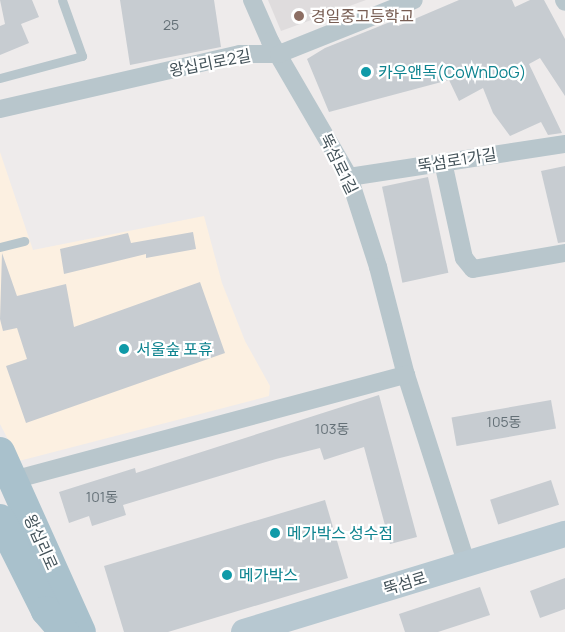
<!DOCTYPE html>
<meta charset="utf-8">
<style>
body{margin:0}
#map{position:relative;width:565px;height:632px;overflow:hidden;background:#eeebeb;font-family:Manrope,"Noto Sans KR",sans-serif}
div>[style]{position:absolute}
.commercial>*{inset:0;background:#fcf0e1}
.education>*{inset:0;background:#dfdcdd}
.building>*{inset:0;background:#c7ccd1;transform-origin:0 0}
.service>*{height:9px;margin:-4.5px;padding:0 4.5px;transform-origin:4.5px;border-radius:4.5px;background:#b8c6cc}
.minor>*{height:18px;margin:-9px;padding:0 9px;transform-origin:9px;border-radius:9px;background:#b8c6cc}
.secondary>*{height:26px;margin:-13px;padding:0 13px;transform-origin:13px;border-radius:13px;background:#b7c8d1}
.primary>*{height:30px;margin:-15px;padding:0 15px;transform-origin:15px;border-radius:15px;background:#a9c1cc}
.dots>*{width:16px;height:16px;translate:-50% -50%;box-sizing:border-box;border:3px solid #fff;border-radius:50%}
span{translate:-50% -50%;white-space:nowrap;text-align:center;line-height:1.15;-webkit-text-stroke:4.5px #fff;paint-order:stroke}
.number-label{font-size:14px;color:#647077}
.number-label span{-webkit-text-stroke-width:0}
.education-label{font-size:16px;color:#785e54}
.left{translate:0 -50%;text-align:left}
.street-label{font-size:16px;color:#435259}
.culture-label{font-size:16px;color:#0d838f}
</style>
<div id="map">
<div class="commercial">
<i style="clip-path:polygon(0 152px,33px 250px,204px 216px,222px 283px,245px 341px,270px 386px,269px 396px,19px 461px,0 424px)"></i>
</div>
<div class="education">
<i style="clip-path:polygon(268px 0,366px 0,281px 31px)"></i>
</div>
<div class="building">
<i style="clip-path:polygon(0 0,32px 0,39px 17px,21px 24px,29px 43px,0 55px,0 26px,5px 24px)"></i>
<i style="clip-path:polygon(120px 0,214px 0,221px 47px,130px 65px)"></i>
<i style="clip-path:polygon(459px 0,512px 0,515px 7px,530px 0,544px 0,565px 39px,565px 96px,540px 58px,529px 64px,562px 133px,548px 135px,541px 122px,510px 136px,493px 113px,483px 88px,459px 101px,449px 80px,329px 112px,307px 59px,325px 48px,395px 20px,398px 26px)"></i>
<i style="clip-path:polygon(565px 166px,565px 242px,558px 243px,541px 171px)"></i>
<i style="left:428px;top:177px;width:98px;height:47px;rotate:78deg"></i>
<i style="clip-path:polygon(193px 232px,196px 249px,146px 258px,146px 254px,64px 274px,60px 249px,128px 233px,131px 243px)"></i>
<i style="clip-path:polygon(2px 253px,17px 296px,66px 284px,74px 327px,200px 282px,225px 353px,26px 423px,6px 366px,27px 359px,17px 328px,3px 331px,0 319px)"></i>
<i style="clip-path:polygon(379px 395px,417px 537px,390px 544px,364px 447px,324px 460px,320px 448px,276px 459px,123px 505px,126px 515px,92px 526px,89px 516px,69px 523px,59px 492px,135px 468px,136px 473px)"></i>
<i style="left:551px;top:400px;width:29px;height:101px;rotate:80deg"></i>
<i style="left:551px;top:480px;width:26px;height:64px;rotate:72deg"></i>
<i style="clip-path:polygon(325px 500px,348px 578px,168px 632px,124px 632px,104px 566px)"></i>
<i style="clip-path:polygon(565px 578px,565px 609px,540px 618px,530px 591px)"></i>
<i style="clip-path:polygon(480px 587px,490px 615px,438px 632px,405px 632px,399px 614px)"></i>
</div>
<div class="service">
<i style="left:0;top:78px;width:85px;rotate:-15deg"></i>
<i style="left:82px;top:56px;width:59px;rotate:-109.7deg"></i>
<i style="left:0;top:247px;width:25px;rotate:-14deg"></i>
</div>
<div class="minor">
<i style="left:252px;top:0;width:45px;rotate:66.3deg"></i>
<i style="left:270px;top:41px;width:157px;rotate:59.8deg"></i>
<i style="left:349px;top:177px;width:95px;rotate:72.1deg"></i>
<i style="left:378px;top:267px;width:112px;rotate:75.5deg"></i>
<i style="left:406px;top:375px;width:200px;rotate:72.2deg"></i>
<i style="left:564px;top:0;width:2px;rotate:63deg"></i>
<i style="left:0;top:109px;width:246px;rotate:-12.9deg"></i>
<i style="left:240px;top:54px;width:39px"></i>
<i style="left:279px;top:54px;width:145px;rotate:-21.8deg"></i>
<i style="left:443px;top:162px;width:98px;rotate:77.7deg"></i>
<i style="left:464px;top:258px;width:14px;rotate:51deg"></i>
<i style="left:473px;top:269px;width:93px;rotate:-9.9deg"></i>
<i style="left:349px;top:177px;width:219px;rotate:-8.7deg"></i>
<i style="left:13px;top:480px;width:407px;rotate:-15deg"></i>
</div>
<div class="secondary">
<i style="left:244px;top:632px;width:336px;rotate:-17deg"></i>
</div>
<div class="primary">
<i style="left:0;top:452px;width:197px;rotate:65.8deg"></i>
<i style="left:0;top:519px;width:103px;rotate:63.4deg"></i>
<i style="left:46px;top:611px;width:28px;rotate:49deg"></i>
</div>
<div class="dots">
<i style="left:299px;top:16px;background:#8d6e63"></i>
<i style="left:366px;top:72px;background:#0f9aa8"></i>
<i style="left:124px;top:349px;background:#0f9aa8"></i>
<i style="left:275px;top:533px;background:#0f9aa8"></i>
<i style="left:227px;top:575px;background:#0f9aa8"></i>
</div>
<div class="number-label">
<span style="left:171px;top:25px">25</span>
<span style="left:504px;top:422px">105동</span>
<span style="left:332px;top:429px">103동</span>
<span style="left:102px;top:497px">101동</span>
</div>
<div class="education-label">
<span class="left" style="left:311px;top:16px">경일중고등학교</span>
</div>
<div class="street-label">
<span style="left:210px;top:63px;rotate:-11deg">왕십리로2길</span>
<span style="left:457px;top:160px;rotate:-9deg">뚝섬로1가길</span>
<span style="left:339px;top:164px;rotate:64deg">뚝섬로1길</span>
<span style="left:41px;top:542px;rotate:66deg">왕십리로</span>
<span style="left:405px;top:583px;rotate:-17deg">뚝섬로</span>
</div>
<div class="culture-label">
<span class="left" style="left:378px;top:72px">카우앤독(CoWnDoG)</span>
<span class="left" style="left:136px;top:349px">서울숲 포휴</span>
<span class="left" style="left:287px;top:533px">메가박스 성수점</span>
<span class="left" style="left:239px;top:575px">메가박스</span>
</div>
</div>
